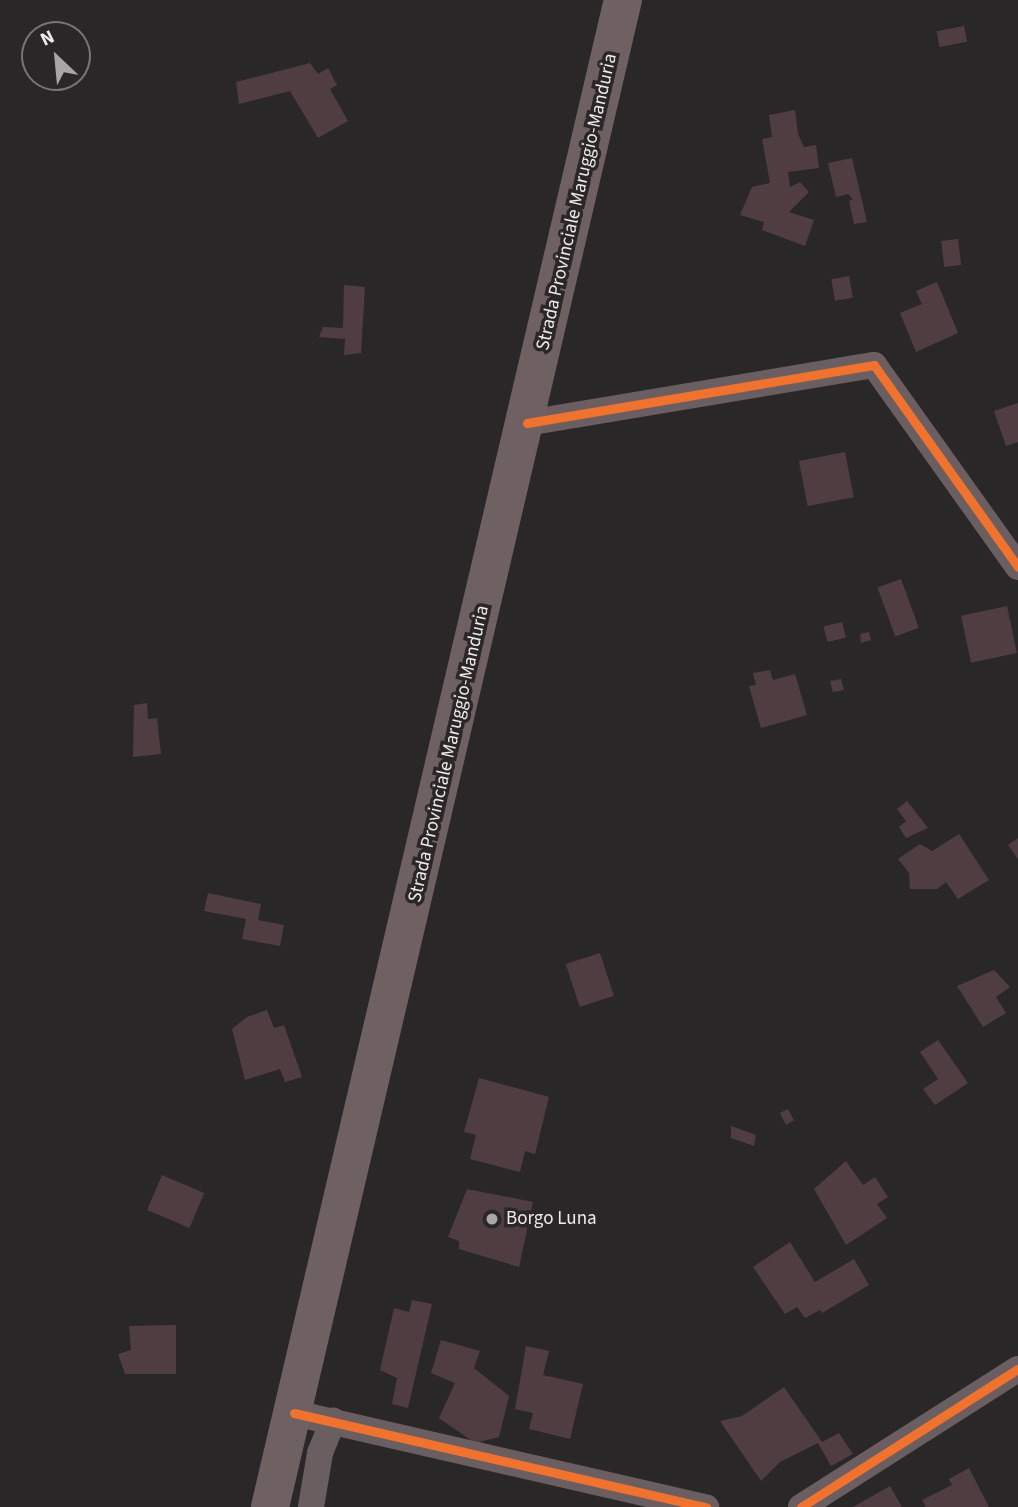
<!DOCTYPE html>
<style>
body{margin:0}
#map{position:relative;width:1018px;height:1507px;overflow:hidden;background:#2a2728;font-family:"Source Sans 3",sans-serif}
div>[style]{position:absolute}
.building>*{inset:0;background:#503d41;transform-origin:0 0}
.street>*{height:26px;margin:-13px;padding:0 13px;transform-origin:13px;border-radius:13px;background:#6b5e60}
.secondary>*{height:38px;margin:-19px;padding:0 19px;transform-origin:19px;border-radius:19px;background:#6f6062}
.cycleway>*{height:9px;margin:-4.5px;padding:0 4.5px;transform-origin:4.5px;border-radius:4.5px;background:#ef722f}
.dots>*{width:19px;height:19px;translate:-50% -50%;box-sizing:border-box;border:4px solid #2b2627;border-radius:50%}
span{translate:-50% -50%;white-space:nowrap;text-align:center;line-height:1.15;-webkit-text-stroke:7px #2b2627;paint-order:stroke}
.street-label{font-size:19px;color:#eeebeb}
.poi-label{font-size:19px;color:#eeebeb}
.left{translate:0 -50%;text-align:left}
.north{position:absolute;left:21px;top:21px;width:70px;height:70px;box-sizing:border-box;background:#2b2627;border:2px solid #797575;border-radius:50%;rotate:334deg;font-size:19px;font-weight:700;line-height:28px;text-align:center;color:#eeebeb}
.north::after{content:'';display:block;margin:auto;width:24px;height:32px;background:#a9a6a7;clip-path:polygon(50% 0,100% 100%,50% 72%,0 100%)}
</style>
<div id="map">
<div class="building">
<i style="left:964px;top:26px;width:16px;height:28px;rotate:79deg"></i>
<i style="clip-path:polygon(310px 63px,318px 74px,328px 68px,337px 85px,330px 89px,348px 121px,318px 138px,290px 91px,239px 104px,236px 82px)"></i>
<i style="clip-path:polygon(795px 110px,798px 134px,804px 147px,816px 145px,819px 168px,788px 172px,790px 187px,800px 182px,809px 192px,789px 212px,814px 220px,805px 246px,762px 230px,764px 222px,740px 215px,752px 187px,770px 183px,762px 139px,772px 137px,769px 115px)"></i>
<i style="clip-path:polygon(852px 158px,867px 222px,854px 224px,849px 201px,853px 199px,848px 194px,836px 197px,828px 163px)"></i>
<i style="left:958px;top:239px;width:26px;height:17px;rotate:83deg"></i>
<i style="left:849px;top:276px;width:22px;height:18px;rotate:80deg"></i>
<i style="clip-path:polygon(937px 282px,958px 333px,916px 352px,900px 313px,922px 304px,916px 291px)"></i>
<i style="clip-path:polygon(344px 285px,365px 287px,361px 353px,344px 355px,345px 339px,319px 337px,323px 327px,343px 328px)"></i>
<i style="clip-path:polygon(1018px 403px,1018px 442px,1006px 446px,994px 411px)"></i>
<i style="left:845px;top:452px;width:46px;height:47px;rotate:79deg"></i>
<i style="left:901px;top:579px;width:52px;height:25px;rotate:70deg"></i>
<i style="left:1007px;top:606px;width:48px;height:47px;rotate:78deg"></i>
<i style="left:842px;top:622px;width:16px;height:19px;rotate:76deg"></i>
<i style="clip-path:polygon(869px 632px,871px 640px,861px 643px,860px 634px)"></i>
<i style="clip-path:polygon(770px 670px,773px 680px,795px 674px,807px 715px,761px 728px,749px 686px,756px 685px,753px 673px)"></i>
<i style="clip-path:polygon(841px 679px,844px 690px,833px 692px,830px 681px)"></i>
<i style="clip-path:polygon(147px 703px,148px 719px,157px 718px,161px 754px,133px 757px,134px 705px)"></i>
<i style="clip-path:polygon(907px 801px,928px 828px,906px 838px,899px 827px,906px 821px,897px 809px)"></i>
<i style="clip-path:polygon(959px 834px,989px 880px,958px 899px,946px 882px,937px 889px,910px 889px,909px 873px,898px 859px,920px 844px,932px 851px)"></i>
<i style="clip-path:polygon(1018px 838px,1018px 859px,1008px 845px)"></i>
<i style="clip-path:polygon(208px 893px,261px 904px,258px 920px,284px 925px,280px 946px,242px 939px,246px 919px,204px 911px)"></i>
<i style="left:600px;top:953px;width:45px;height:36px;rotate:72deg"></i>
<i style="clip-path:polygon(994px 970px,1010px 987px,996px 997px,1006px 1013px,983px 1027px,957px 986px)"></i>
<i style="clip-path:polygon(267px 1010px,274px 1028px,284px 1025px,302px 1077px,285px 1082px,280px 1069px,245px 1080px,232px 1029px,247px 1017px)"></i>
<i style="clip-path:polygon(938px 1040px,968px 1083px,935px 1105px,923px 1089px,938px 1079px,920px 1052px)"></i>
<i style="clip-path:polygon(479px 1078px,549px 1097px,535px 1154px,525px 1151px,520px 1172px,470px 1159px,476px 1135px,464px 1132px)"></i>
<i style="left:788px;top:1109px;width:13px;height:9px;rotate:63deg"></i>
<i style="clip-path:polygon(731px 1126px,756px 1135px,754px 1146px,731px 1138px)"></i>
<i style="clip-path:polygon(846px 1161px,863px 1185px,875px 1177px,888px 1197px,877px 1204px,887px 1218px,846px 1245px,814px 1189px)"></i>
<i style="left:162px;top:1175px;width:46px;height:38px;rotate:23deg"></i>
<i style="clip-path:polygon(467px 1189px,533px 1202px,519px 1267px,459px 1249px,459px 1241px,448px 1237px)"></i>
<i style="clip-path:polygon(790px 1242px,815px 1282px,854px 1259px,869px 1285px,822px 1313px,820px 1310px,805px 1318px,797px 1307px,785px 1314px,753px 1267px)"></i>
<i style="clip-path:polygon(412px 1300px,432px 1304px,408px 1408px,392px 1404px,397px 1378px,380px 1370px,394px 1308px,409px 1312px)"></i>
<i style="clip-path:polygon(176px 1325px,176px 1374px,125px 1374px,118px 1354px,131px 1350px,129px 1326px)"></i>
<i style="clip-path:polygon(441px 1340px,480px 1351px,474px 1368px,509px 1396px,499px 1437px,475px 1443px,439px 1418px,455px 1383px,431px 1373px)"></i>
<i style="clip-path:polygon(526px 1346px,549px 1351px,543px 1375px,583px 1384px,570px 1439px,529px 1429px,533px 1413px,515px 1409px)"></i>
<i style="clip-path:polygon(784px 1387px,822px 1442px,839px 1433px,853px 1454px,831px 1466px,818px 1443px,780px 1462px,761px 1481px,720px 1421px,742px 1416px)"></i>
<i style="clip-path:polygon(969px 1468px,989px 1507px,926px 1507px,922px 1500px,952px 1485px,949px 1479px)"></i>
<i style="clip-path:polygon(890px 1486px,902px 1507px,853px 1507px)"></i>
</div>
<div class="street">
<i style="left:527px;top:423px;width:352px;rotate:-9.5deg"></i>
<i style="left:874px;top:365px;width:248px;rotate:54.5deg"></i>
<i style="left:294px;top:1413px;width:423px;rotate:12.9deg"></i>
<i style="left:311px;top:1507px;width:55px;rotate:-80.5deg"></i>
<i style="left:320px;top:1453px;width:35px;rotate:-68deg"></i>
<i style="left:801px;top:1507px;width:257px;rotate:-32.5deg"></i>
</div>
<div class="secondary">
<i style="left:270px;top:1507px;width:1548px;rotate:-76.82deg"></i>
</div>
<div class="cycleway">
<i style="left:527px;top:423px;width:352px;rotate:-9.5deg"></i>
<i style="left:874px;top:365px;width:248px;rotate:54.5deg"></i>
<i style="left:294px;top:1413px;width:423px;rotate:12.9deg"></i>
<i style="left:801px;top:1507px;width:257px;rotate:-32.5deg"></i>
</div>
<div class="dots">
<i style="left:492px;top:1219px;background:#a9a6a7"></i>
</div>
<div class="street-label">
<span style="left:577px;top:202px;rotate:-77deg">Strada Provinciale Maruggio-Manduria</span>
<span style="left:449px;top:754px;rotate:-77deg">Strada Provinciale Maruggio-Manduria</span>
</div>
<div class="poi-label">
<span class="left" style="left:506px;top:1219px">Borgo Luna</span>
</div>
<div class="north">N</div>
</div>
